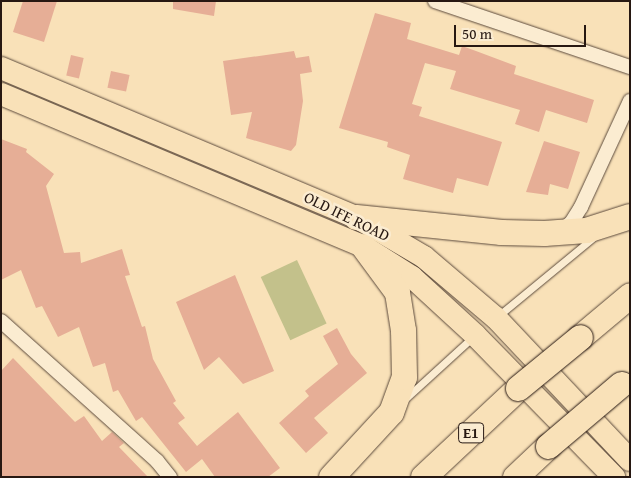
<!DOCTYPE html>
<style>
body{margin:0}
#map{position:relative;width:631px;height:478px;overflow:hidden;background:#f9e1b8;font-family:"Gentium Book Plus",serif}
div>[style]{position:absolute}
.green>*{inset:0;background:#c3c18b;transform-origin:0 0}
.building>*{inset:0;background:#e6ae96;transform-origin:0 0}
.roads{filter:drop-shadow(0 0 1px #5c4a3c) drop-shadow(0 0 1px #5c4a3c)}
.service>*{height:7px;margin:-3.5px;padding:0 3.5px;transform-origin:3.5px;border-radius:3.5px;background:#fbecd1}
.minor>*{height:14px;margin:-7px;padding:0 7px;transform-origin:7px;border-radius:7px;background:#fbecd1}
.primary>*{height:22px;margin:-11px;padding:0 11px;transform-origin:11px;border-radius:11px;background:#f9e1b8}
.motorway>*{height:25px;margin:-12.5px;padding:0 12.5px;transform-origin:12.5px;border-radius:12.5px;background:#f9e1b8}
.bridges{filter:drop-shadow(0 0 1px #271812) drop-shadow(0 0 1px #271812)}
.motorway-bridge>*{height:25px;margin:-12.5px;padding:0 12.5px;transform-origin:12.5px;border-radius:12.5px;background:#f9e1b8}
span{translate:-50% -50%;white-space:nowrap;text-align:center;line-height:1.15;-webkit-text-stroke:5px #fbecd1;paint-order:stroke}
.shield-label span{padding:1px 4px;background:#fbecd1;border:1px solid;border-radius:4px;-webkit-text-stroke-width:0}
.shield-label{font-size:15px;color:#271812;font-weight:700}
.street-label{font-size:16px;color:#271812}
.frame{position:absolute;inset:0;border:2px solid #271812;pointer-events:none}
.scale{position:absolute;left:454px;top:25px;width:132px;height:22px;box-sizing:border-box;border:2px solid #271812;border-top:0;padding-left:6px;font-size:15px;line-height:18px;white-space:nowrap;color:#271812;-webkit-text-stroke:4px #fbecd1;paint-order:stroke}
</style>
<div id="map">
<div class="green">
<i style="left:297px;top:260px;width:70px;height:40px;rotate:65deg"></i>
</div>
<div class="building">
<i style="clip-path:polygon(23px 1px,57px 1px,44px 42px,13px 32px)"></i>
<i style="clip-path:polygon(173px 1px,216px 1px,214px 16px,173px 9px)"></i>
<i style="clip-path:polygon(375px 13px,411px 23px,407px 39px,459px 55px,462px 46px,476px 51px,516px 66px,514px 74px,594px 100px,587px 123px,546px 110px,539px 132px,515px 124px,520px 110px,450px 89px,456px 71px,425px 63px,412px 104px,422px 107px,419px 116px,502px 142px,488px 186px,457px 178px,453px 193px,403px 179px,410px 155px,387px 147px,388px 142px,339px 128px)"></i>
<i style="clip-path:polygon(294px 51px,296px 58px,309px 56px,312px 72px,300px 74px,303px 101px,296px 145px,291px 151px,246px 138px,252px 112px,231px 115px,223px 61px)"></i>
<i style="left:71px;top:55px;width:13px;height:21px;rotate:13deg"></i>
<i style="left:111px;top:71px;width:19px;height:17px;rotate:12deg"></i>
<i style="clip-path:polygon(1px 139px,27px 149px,26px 152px,54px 174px,46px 186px,64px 253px,80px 252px,81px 263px,122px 249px,130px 275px,125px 276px,142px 327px,145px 326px,153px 359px,176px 401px,173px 403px,185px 418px,178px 423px,197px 446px,238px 412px,280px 468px,268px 477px,215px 477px,202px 459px,186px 472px,142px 417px,136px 421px,118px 390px,113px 392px,105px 363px,93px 367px,79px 327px,58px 337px,42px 306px,36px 308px,21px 270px,1px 280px)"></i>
<i style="clip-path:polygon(544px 141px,580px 152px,568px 189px,550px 184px,548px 195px,526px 192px)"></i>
<i style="clip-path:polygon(235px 275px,274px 371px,243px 384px,219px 357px,204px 370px,176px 302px)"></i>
<i style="clip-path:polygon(337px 328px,351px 354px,367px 373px,314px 418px,328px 433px,306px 453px,279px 423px,309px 396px,305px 391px,338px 364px,323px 336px)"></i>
<i style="clip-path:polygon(13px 358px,75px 422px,84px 416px,102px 441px,112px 432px,124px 443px,119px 447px,148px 477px,1px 477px,1px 371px)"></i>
</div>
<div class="roads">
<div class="service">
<i style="left:498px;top:316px;width:124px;rotate:-39.5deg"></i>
<i style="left:406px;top:398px;width:92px;rotate:-42.4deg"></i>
</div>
<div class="minor">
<i style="left:435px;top:1px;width:206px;rotate:18.7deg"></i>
<i style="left:560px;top:231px;width:14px;rotate:-36deg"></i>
<i style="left:571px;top:223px;width:19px;rotate:-58deg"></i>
<i style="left:581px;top:207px;width:117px;rotate:-65.2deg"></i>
<i style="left:1px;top:321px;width:210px;rotate:41.9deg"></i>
<i style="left:157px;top:461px;width:21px;rotate:51deg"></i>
</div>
<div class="primary">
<i style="left:1px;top:68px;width:385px;rotate:22.8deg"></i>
<i style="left:356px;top:217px;width:79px;rotate:30.5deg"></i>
<i style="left:424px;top:257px;width:94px;rotate:40.3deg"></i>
<i style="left:496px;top:318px;width:195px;rotate:46.7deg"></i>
<i style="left:1px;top:94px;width:393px;rotate:22.8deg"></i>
<i style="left:363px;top:246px;width:58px;rotate:32.3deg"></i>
<i style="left:412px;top:277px;width:86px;rotate:42.6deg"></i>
<i style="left:475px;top:335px;width:199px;rotate:45.6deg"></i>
</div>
<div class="motorway">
<i style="left:356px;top:217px;width:146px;rotate:5.9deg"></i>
<i style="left:501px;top:232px;width:43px;rotate:1.3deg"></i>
<i style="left:544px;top:233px;width:42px;rotate:-4.1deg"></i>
<i style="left:586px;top:230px;width:46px;rotate:-17.7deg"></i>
<i style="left:580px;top:337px;width:65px;rotate:-40deg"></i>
<i style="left:331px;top:477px;width:88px;rotate:-47.3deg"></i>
<i style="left:391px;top:412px;width:37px;rotate:-70deg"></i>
<i style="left:404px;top:377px;width:47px;rotate:-91.2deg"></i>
<i style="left:403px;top:330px;width:38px;rotate:-99deg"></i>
<i style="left:397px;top:292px;width:57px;rotate:-126.5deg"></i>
<i style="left:423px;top:477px;width:130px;rotate:-43.1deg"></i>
<i style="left:515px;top:477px;width:45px;rotate:-43.2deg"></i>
</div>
</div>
<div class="bridges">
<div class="motorway-bridge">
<i style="left:518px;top:388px;width:80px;rotate:-39.4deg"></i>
<i style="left:548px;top:446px;width:96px;rotate:-40.3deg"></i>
</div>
</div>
<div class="shield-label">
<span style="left:471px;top:433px">E1</span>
</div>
<div class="street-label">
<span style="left:347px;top:216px;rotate:26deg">OLD IFE ROAD</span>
</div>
<div class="frame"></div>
<div class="scale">50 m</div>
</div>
